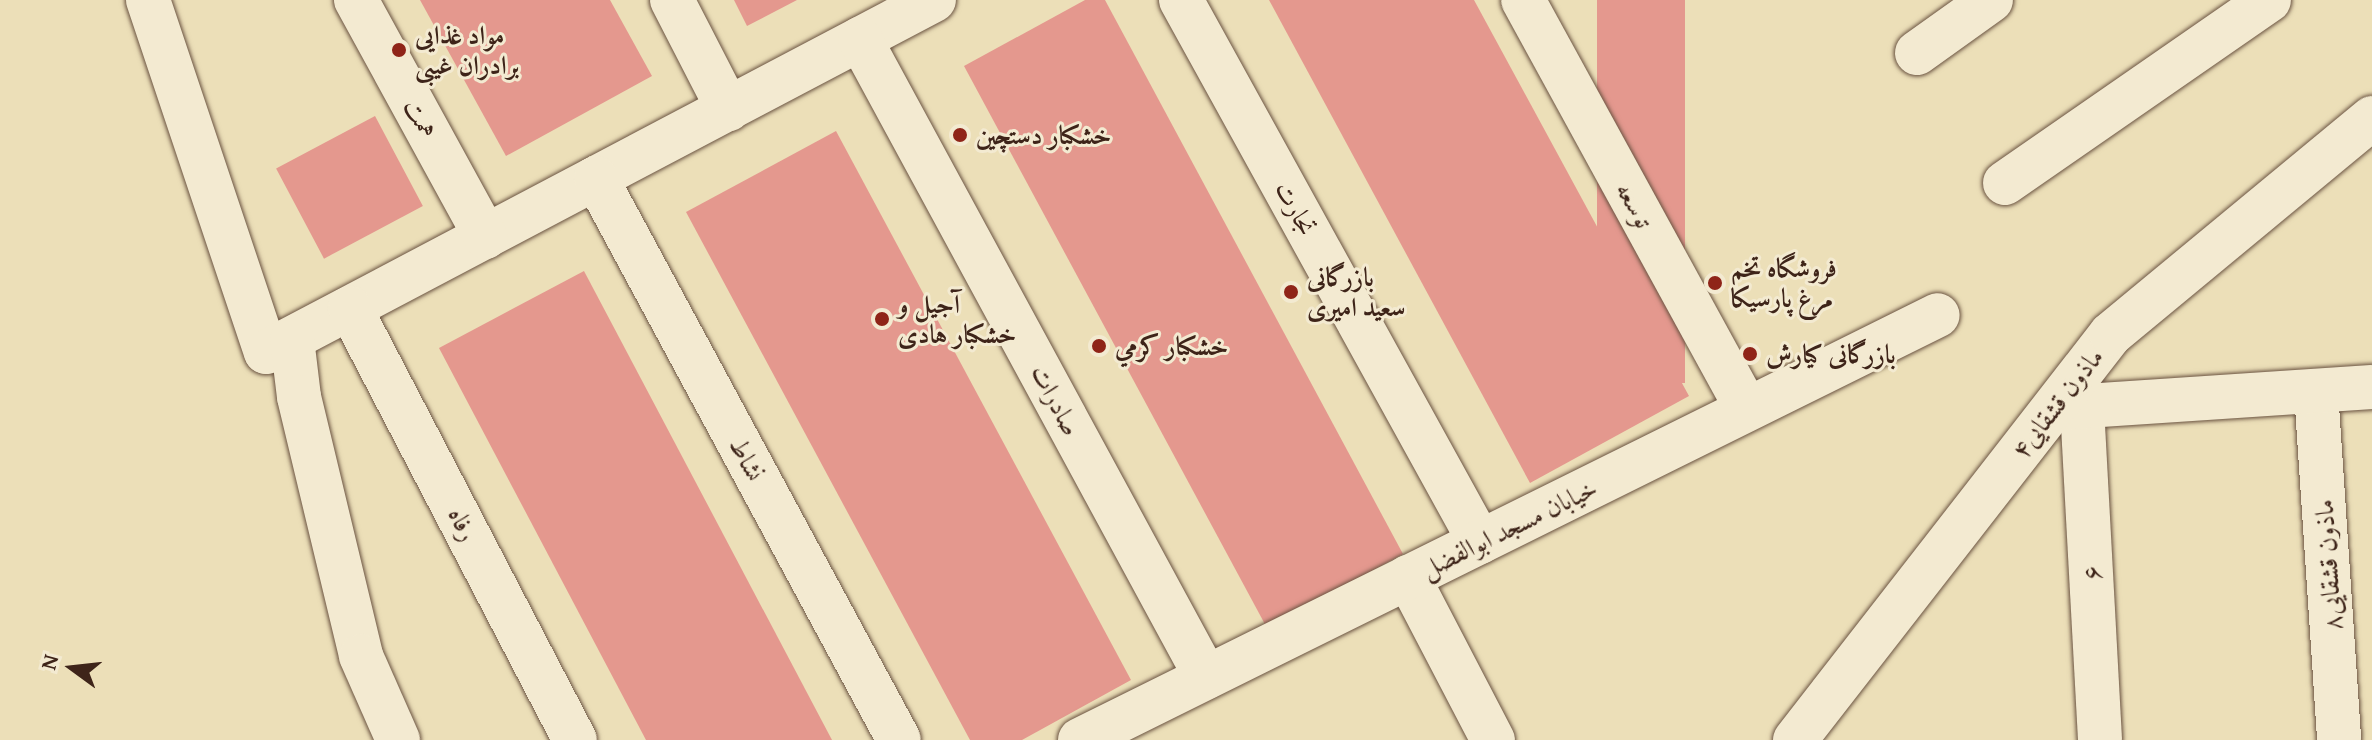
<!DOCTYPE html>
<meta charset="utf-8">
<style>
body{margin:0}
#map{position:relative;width:2372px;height:740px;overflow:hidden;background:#ecdfb8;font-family:"Gentium Book Plus",Amiri,serif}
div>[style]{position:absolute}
.building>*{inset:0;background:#e4988e;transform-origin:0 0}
.roads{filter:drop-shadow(0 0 2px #6a5341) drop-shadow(0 0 2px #6a5341)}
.minor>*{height:44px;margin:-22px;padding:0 22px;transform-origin:22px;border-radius:22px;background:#f3ead1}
.dots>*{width:22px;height:22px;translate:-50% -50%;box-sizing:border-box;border:4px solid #f3ead1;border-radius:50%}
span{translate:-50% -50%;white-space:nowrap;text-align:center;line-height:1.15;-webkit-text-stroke:6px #f3ead1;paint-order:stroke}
.poi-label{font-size:26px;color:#3e2419;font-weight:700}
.left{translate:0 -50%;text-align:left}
.street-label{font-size:26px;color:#3e2419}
.north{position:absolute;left:32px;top:628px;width:80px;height:80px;-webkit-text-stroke:6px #f3ead1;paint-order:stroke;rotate:285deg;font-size:22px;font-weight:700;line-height:32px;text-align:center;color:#3e2419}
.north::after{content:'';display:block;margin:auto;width:28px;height:36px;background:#3e2419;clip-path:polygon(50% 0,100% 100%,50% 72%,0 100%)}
</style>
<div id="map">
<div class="building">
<i style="clip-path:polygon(420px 0,610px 0,652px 76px,506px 156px)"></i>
<i style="clip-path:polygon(734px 0,797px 0,747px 26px)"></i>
<i style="clip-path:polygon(1085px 0,1105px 0,1403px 554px,1267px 628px,964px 66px)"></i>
<i style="clip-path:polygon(1269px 0,1474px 0,1689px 396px,1530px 483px)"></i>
<i style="left:1597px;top:0;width:88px;height:383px"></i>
<i style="left:375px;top:116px;width:102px;height:112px;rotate:62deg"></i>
<i style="clip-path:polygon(836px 131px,1131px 680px,1022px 740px,970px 740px,686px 212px)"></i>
<i style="clip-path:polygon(584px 271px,832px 740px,646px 740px,439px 348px)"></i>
</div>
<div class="roads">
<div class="minor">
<i style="left:148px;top:0;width:371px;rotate:71.5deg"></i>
<i style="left:266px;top:352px;width:755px;rotate:-27.79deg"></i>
<i style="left:356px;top:0;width:270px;rotate:61.3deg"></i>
<i style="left:672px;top:0;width:123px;rotate:62.8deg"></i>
<i style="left:1181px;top:0;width:619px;rotate:61.12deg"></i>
<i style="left:1523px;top:0;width:466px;rotate:61.3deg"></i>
<i style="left:860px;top:39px;width:726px;rotate:61.53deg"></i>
<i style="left:1917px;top:53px;width:91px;rotate:-35.6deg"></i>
<i style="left:596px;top:178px;width:638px;rotate:61.67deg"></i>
<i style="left:2005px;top:183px;width:321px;rotate:-34.7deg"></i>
<i style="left:350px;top:308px;width:487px;rotate:62.5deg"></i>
<i style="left:292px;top:339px;width:58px;rotate:83.1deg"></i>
<i style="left:299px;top:397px;width:266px;rotate:76.5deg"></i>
<i style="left:361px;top:656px;width:92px;rotate:66.2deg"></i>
<i style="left:2316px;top:391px;width:350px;rotate:86.2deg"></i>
<i style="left:2082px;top:407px;width:333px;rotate:86.9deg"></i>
<i style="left:2055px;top:408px;width:318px;rotate:-3.8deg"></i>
<i style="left:1408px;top:577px;width:184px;rotate:62.5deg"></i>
<i style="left:1080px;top:740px;width:957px;rotate:-26.35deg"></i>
<i style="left:1795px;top:740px;width:514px;rotate:-52.11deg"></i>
<i style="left:2111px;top:334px;width:339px;rotate:-39.6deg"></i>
</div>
</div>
<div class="dots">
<i style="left:399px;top:50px;background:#8f2418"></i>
<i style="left:960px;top:135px;background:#8f2418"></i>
<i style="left:1715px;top:283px;background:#8f2418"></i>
<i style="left:1291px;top:292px;background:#8f2418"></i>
<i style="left:882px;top:319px;background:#8f2418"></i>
<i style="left:1099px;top:346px;background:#8f2418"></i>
<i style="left:1750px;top:354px;background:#8f2418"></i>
</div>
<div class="poi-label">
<span class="left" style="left:415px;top:50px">مواد غذایی<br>برادران غیبی</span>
<span class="left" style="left:976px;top:135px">خشکبار دستچین</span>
<span class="left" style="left:1731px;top:283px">فروشگاه تخم<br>مرغ پارسیکا</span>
<span class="left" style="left:1307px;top:292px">بازرگانی<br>سعید امیری</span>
<span class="left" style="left:898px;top:319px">آجیل و<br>خشکبار هادی</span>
<span class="left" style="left:1115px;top:346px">خشكبار كرمي</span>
<span class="left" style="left:1766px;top:354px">بازرگانی کیارش</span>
</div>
<div class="street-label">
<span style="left:421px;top:118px;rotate:61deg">همت</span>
<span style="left:1635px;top:205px;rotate:61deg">توسعه</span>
<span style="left:1296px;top:208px;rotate:61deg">تجارت</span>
<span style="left:1056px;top:400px;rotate:62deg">صادرات</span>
<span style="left:2057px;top:403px;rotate:-52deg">۴ماذون قشقایی</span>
<span style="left:747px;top:459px;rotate:62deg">نشاط</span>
<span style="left:463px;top:524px;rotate:63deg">رفاه</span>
<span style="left:1509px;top:528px;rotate:-26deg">خیابان مسجد ابوالفضل</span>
<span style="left:2328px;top:565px;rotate:-94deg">۸ماذون قشقایی</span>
<span style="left:2091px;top:573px;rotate:-93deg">۶</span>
</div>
<div class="north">N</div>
</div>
